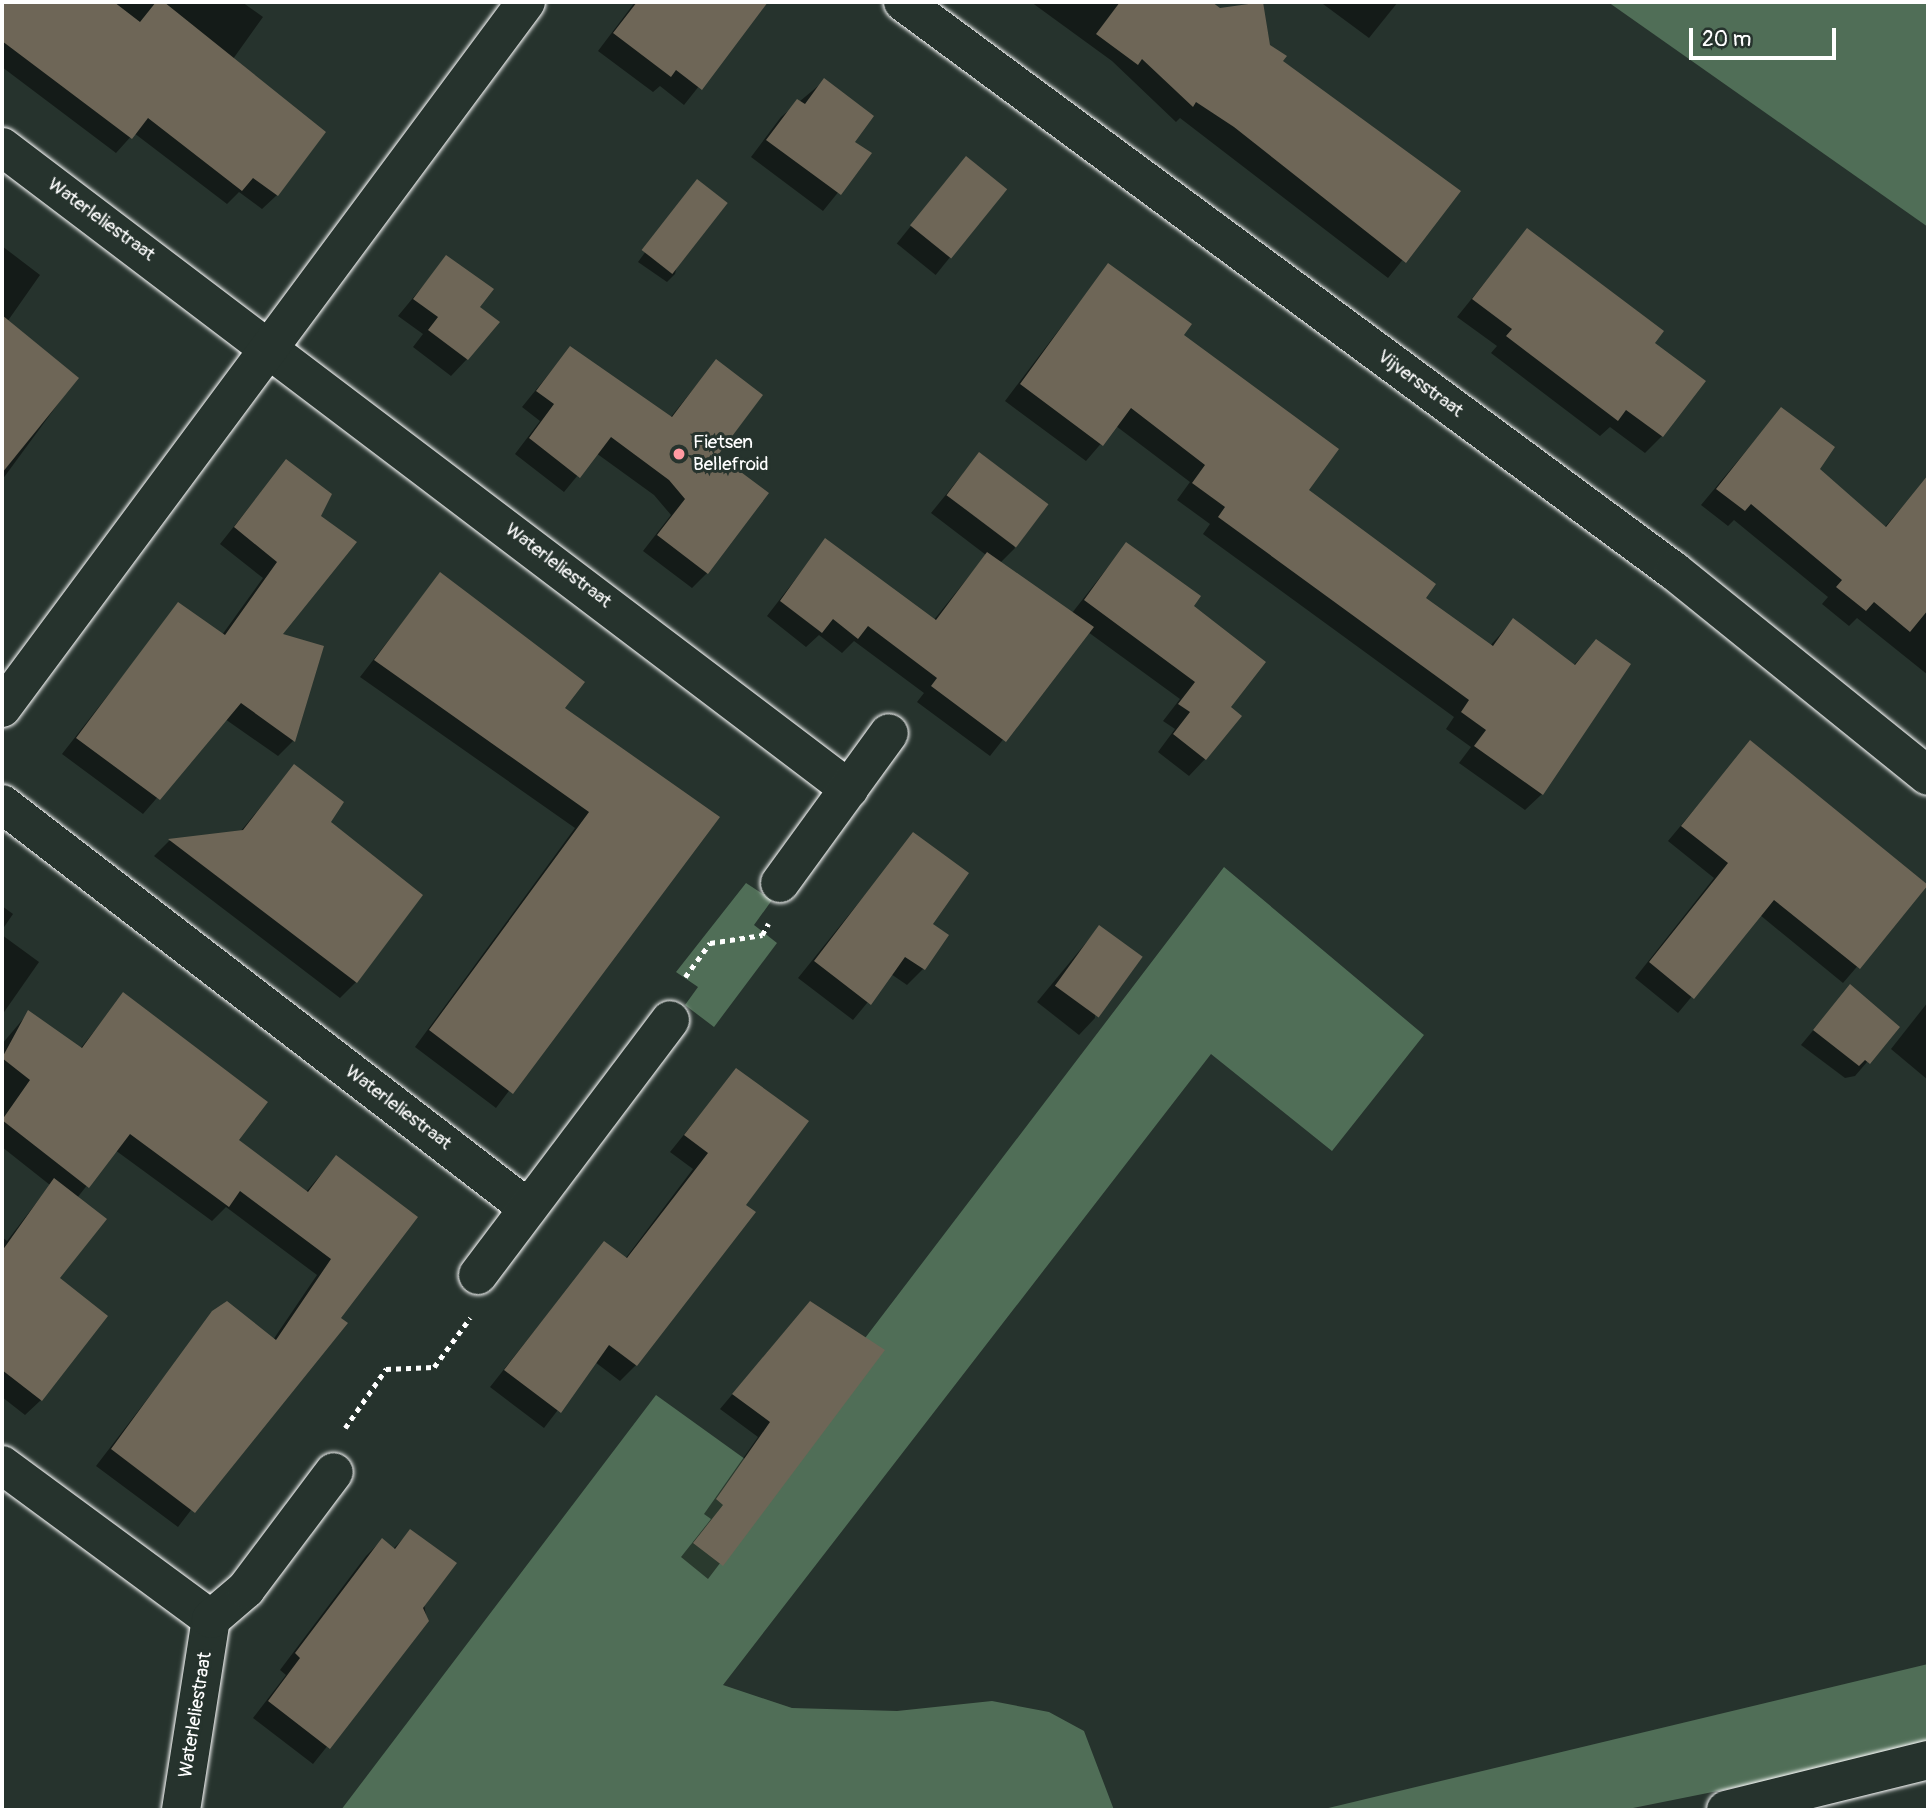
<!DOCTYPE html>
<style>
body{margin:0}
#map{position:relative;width:1930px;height:1812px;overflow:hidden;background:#26332d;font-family:Pangolin,sans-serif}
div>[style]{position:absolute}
.green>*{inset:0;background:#506e57}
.shadow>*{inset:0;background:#0007;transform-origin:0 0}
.building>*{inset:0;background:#6e6657;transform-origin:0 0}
.path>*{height:4.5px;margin-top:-2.25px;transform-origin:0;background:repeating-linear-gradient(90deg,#fff 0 5px,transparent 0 10px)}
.roads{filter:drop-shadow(0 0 2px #fff) drop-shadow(0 0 2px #fff)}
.minor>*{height:38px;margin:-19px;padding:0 19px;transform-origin:19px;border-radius:19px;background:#26332d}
.dots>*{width:19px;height:19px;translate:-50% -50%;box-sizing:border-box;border:4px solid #26332d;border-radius:50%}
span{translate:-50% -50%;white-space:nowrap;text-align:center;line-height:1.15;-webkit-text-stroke:6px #26332d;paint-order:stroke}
.street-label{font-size:19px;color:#fff}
.poi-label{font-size:19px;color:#fff}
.left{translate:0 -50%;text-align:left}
.frame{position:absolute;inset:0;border:4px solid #fff;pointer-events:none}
.scale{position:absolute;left:1689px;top:28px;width:147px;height:32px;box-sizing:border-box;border:4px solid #fff;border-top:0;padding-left:9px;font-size:21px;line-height:24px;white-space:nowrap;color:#fff;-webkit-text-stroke:5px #26332d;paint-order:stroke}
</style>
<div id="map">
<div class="green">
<i style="clip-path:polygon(1608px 2px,1928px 2px,1928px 227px)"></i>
<i style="clip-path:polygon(1224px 867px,1424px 1035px,1332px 1151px,1211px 1054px,723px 1685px,792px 1708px,897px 1711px,992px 1701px,1049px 1712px,1084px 1731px,1114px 1810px,341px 1810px,656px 1395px,763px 1472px)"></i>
<i style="clip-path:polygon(746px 883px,772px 900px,754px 925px,777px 943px,714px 1027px,685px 1005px,698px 987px,676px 972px)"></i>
<i style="clip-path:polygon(1928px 1664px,1928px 1749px,1623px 1810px,1320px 1810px)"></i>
</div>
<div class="shadow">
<i style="clip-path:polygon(2px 2px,242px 2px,263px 17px,233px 59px,277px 195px,262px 209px,239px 192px,227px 204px,134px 133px,116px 153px,2px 67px)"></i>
<i style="clip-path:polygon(635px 2px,752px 2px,761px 8px,684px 105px,660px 86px,653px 92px,598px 51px)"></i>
<i style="clip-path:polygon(1031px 2px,1159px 2px,1142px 24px,1269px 46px,1281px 62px,1458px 191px,1388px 278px,1180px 118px,1176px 122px,1112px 61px)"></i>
<i style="clip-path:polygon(1398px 2px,1369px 38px,1323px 4px,1324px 2px)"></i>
<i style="clip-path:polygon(824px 81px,853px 142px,869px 154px,823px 211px,751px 157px,781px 117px)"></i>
<i style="left:966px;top:158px;width:50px;height:110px;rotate:39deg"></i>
<i style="clip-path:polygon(697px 182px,675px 274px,667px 282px,638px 262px)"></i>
<i style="clip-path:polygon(1527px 230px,1653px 343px,1662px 436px,1645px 453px,1610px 427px,1600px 436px,1491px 353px,1497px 346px,1457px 317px)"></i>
<i style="clip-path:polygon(2px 246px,40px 275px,7px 322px,77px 378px,2px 480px)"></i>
<i style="clip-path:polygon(446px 258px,478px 308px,467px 359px,451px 376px,413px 347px,423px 334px,398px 316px)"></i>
<i style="clip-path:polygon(1108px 265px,1182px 335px,1307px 490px,1424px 598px,1490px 646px,1513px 620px,1573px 666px,1596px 641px,1542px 794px,1525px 810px,1459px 763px,1471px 747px,1446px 729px,1454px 717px,1203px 534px,1210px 524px,1177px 500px,1190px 482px,1116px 426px,1086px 461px,1005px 401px)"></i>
<i style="clip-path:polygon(570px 348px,670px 418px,716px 361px,707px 573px,692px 588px,643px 551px,671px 515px,654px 495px,596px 453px,564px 492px,515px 454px,540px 421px,522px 407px)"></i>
<i style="clip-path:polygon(1781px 409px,1817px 469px,1884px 528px,1919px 488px,1928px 495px,1928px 675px,1857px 618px,1849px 626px,1822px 604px,1828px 597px,1734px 520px,1728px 526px,1701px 505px)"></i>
<i style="clip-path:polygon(979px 454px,1015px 548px,1000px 563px,1072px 613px,1126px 544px,1191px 607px,1228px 707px,1205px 759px,1189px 776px,1158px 752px,1175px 729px,1163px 721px,1180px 699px,1088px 632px,990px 756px,917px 702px,924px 693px,854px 641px,842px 653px,819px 635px,806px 647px,767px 616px,825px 541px,933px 621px,986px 555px,931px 513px)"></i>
<i style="clip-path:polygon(286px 461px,319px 516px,280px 635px,293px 741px,278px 756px,225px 719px,143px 814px,62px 754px,179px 604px,222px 635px,263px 578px,220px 544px)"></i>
<i style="clip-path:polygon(440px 574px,563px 708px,717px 817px,496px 1108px,415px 1047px,575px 828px,360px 677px)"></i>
<i style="clip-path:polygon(1750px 743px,1926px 886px,1843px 983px,1760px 915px,1678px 1013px,1635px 978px,1714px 878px,1668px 841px)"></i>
<i style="clip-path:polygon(294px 766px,328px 822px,356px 982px,340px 998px,154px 856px,169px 841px,240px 832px)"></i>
<i style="clip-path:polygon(914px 834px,931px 924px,923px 969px,907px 985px,891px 974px,853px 1020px,798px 978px)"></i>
<i style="clip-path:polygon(2px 906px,13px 914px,2px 930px)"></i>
<i style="clip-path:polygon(1099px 927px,1095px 1018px,1079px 1035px,1037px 1002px)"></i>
<i style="clip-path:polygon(2px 935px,39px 962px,2px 1015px)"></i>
<i style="clip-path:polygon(1850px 986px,1897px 1027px,1855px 1076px,1845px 1078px,1801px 1045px)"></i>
<i style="clip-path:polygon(123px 995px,236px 1140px,306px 1192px,336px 1157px,416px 1217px,178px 1527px,96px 1466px,214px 1312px,273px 1340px,317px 1275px,226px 1207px,212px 1221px,115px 1150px,77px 1198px,57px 1278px,41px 1400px,25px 1415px,2px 1397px,2px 1237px,7px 1241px,50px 1185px,2px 1147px,2px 1044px,29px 1012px,80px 1049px)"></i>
<i style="clip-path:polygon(1928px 1002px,1928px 1080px,1891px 1049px)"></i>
<i style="clip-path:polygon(736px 1070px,744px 1206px,753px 1212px,636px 1365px,620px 1381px,595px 1362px,544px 1428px,490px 1387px,604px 1243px,625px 1259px,693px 1169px,670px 1152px)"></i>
<i style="clip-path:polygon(797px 1317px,882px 1350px,708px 1579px,681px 1557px,711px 1519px,704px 1514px,758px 1437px,720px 1409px)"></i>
<i style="clip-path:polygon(411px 1531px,427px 1621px,313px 1764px,253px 1718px,286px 1675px,280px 1670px,366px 1556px,382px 1540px,393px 1549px)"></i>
</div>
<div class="building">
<i style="clip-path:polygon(2px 2px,114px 2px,140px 22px,156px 2px,164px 2px,326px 132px,278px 196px,253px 178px,242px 191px,148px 118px,132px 139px,2px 41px)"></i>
<i style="clip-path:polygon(637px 2px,768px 2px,702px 90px,676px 70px,671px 77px,613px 33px)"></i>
<i style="clip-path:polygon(1120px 2px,1212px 2px,1220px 8px,1263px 2px,1270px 45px,1287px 56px,1283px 61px,1461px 191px,1406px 263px,1234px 127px,1196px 102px,1193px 107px,1142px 59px,1138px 65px,1096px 34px)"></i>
<i style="clip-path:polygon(824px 78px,874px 116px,855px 142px,872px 153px,841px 195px,766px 140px,797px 99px,805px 104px)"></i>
<i style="left:966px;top:156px;width:53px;height:89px;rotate:39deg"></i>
<i style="left:697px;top:179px;width:39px;height:90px;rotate:38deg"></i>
<i style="clip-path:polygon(1527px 228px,1664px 331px,1655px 343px,1706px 381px,1663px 437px,1626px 410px,1618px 421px,1506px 336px,1512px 329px,1472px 299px)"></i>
<i style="clip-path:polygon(446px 255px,494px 289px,480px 307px,500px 322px,468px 360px,428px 330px,438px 317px,413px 299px)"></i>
<i style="clip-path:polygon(1108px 263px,1192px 324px,1184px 335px,1339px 449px,1309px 490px,1436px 584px,1426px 598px,1493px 646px,1513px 618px,1575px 665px,1596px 639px,1631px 664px,1543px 795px,1474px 746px,1486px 730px,1461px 712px,1469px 700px,1218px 517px,1225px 507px,1192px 483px,1205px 465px,1131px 408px,1103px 446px,1020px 384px)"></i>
<i style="clip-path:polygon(2px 315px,79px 378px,2px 473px)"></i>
<i style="clip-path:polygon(570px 346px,672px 417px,716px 359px,763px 395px,718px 455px,769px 493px,708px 574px,657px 535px,685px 499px,669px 480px,611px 437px,580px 478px,529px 438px,554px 404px,536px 391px)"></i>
<i style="clip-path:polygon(1781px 407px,1835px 447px,1820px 469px,1886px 527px,1928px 475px,1928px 610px,1910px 632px,1874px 602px,1866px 611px,1836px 587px,1842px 580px,1751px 504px,1745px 511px,1716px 489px)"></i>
<i style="left:979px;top:452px;width:87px;height:54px;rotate:37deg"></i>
<i style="clip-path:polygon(286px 459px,332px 494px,321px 516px,357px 542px,283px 634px,324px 646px,295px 742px,241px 703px,160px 800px,76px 738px,178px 602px,225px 635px,277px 562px,234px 527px)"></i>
<i style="clip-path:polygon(825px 538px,936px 620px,987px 552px,1094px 627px,1006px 742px,931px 686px,937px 678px,868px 626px,858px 639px,833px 619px,822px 633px,780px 601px)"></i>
<i style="clip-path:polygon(1126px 542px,1201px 596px,1194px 606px,1266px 662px,1231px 707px,1242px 716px,1206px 760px,1173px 734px,1190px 712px,1178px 704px,1195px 682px,1084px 600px)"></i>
<i style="clip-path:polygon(440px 572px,585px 682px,565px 708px,720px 817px,513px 1094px,429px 1030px,589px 812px,374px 660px)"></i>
<i style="clip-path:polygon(1750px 740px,1928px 885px,1860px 969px,1774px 900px,1694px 999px,1649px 962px,1728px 863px,1681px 826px)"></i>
<i style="clip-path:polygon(294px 764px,344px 802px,331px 822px,423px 895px,357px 983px,168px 839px,243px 830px)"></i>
<i style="clip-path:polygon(913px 832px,969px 873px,933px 924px,949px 935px,925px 970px,905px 957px,871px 1005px,814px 961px)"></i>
<i style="left:1099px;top:925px;width:54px;height:75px;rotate:36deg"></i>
<i style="clip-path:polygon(1850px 984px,1900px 1027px,1870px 1064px,1865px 1060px,1859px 1066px,1813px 1030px)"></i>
<i style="clip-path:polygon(123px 992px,268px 1102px,239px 1140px,308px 1192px,336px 1155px,418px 1217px,341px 1318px,348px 1323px,195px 1513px,111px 1449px,212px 1311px,227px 1301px,276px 1340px,331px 1259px,240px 1191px,229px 1207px,130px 1134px,89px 1188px,2px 1120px,30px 1080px,2px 1058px,28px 1010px,82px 1048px)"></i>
<i style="clip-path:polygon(736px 1068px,809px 1121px,746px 1205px,756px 1212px,637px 1366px,609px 1345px,561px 1413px,504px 1370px,604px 1241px,627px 1258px,708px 1153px,684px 1135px)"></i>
<i style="clip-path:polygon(54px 1178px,107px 1219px,60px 1278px,108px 1316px,42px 1401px,2px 1370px,2px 1251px)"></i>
<i style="clip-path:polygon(810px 1301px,885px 1350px,723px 1566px,693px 1543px,723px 1505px,716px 1499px,770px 1422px,732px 1394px)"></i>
<i style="clip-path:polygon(410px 1529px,457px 1563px,423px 1608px,429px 1621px,330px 1749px,268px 1701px,300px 1658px,295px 1653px,382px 1538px,395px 1549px)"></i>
</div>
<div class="path">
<i style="left:685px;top:977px;width:42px;rotate:-53.7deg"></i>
<i style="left:710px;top:943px;width:53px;rotate:-8.7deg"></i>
<i style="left:762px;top:935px;width:13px;rotate:-61deg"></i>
<i style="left:345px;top:1428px;width:72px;rotate:-55.2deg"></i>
<i style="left:386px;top:1369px;width:48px;rotate:-2.4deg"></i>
<i style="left:434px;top:1367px;width:61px;rotate:-53.7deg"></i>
</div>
<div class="roads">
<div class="minor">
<i style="left:903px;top:2px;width:958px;rotate:36.43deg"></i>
<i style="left:1674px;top:571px;width:326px;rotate:38.9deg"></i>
<i style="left:2px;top:147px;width:1063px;rotate:37.16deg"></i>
<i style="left:2px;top:708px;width:879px;rotate:-53.42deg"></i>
<i style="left:2px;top:804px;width:663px;rotate:37.53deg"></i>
<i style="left:780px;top:883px;width:185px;rotate:-54deg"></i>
<i style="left:478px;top:1275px;width:319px;rotate:-53deg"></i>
<i style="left:2px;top:1465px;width:260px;rotate:36.4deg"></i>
<i style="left:181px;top:1810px;width:193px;rotate:-81.1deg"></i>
<i style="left:211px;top:1619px;width:46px;rotate:-40.6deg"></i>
<i style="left:246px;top:1589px;width:146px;rotate:-53.1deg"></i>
<i style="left:1726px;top:1810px;width:208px;rotate:-13.9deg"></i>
</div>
</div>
<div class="dots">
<i style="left:679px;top:454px;background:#ff9aa2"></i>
</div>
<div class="street-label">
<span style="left:101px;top:220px;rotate:36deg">Waterleliestraat</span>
<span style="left:1420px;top:384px;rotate:36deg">Vijversstraat</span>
<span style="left:558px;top:566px;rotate:37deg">Waterleliestraat</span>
<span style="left:398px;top:1108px;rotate:37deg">Waterleliestraat</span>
<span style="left:196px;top:1715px;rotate:-81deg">Waterleliestraat</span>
</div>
<div class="poi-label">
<span class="left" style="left:693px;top:454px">Fietsen<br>Bellefroid</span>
</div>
<div class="frame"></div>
<div class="scale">20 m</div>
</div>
